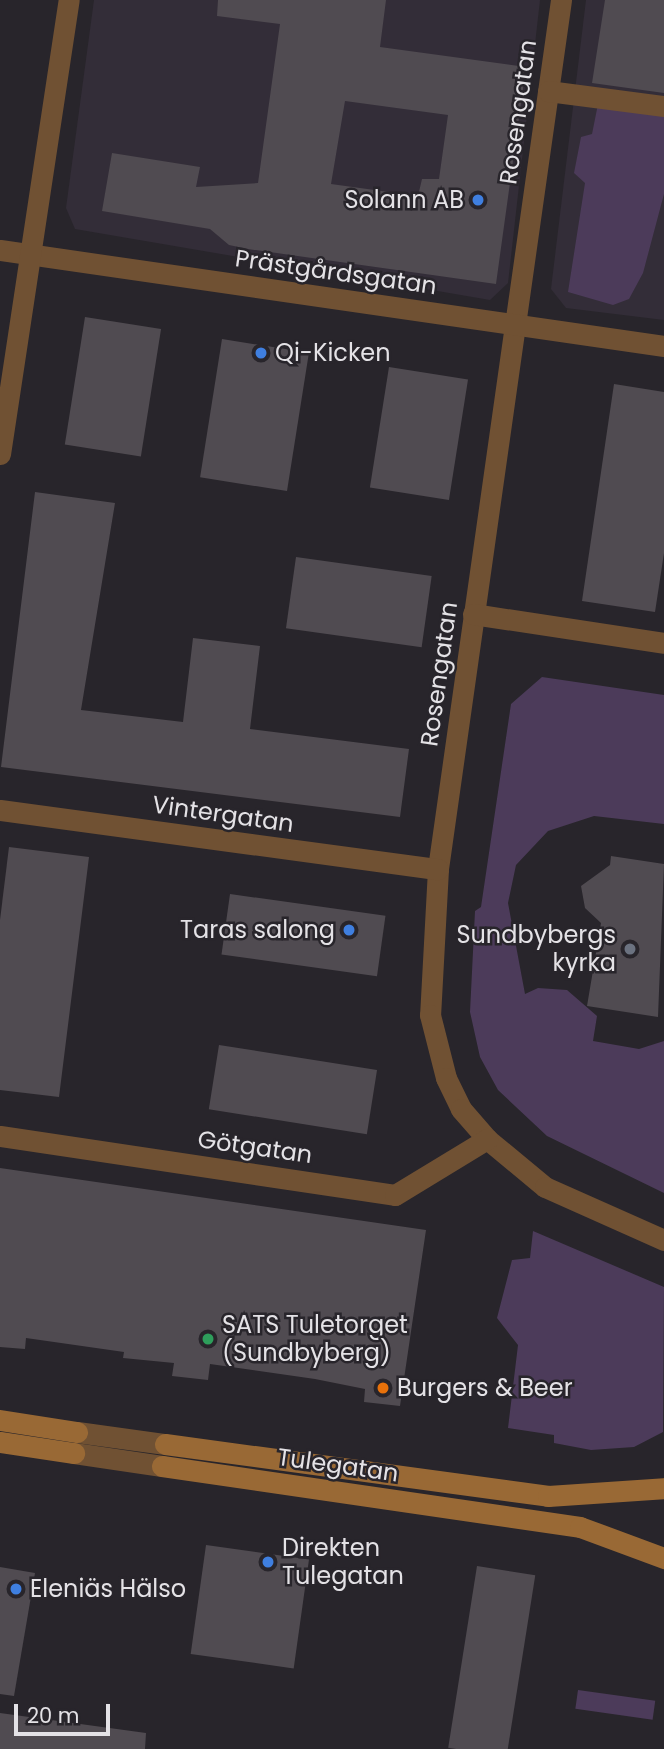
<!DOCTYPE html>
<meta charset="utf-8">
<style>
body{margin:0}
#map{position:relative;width:664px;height:1749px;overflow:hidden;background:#28252b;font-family:Poppins,sans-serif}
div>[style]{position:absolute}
.built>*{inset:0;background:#332d38}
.green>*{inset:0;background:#4c3b5a;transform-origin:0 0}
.building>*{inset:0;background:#504b51;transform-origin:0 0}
.street>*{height:21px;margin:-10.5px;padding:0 10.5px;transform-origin:10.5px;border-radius:10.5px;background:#705133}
.secondary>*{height:21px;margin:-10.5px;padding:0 10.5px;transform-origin:10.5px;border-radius:10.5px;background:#996935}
.dots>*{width:19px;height:19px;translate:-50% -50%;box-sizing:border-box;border:4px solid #28252b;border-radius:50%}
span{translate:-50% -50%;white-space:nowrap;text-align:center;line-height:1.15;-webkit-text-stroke:5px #28252b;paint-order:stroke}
.street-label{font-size:24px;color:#e4e2e6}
.poi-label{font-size:24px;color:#e4e2e6}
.right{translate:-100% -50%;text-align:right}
.left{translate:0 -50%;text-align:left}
.scale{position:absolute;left:14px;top:1704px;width:96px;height:32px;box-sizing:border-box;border:4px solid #e4e2e6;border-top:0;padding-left:9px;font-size:21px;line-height:24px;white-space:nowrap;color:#e4e2e6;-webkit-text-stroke:5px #28252b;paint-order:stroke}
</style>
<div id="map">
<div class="built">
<i style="clip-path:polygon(94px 0,540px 0,508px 283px,490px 300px,75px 229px,66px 208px)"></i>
<i style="clip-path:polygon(586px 0,664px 0,664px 320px,566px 308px,551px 289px)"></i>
</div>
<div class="green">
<i style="clip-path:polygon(598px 104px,664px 114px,664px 194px,643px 273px,629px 299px,613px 305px,568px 292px,585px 183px,574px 173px,581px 137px,592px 134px)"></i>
<i style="clip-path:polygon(542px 677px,664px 695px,664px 824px,594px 816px,548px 831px,516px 865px,508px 903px,525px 994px,538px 988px,567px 990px,597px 1016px,593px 1041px,639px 1049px,664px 1041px,664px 1193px,547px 1136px,498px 1090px,480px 1057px,470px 1012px,475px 911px,481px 907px,511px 704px)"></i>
<i style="clip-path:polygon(533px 1231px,664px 1287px,663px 1432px,634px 1447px,591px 1450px,554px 1443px,554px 1435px,508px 1428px,518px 1345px,497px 1318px,512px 1260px,530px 1258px)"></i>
<i style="left:578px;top:1690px;width:78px;height:19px;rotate:8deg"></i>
</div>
<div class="building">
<i style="clip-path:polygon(evenodd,218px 0,386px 0,380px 47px,526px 67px,496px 284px,248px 249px,229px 245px,210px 229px,102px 211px,112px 153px,200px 167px,196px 187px,258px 183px,280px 24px,217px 16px,218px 0,345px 101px,448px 115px,439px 179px,422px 179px,418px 196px,331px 184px,345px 101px)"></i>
<i style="clip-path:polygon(605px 0,664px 0,664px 93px,592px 83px)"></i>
<i style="left:85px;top:317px;width:77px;height:129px;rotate:9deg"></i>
<i style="left:222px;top:339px;width:88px;height:140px;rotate:9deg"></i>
<i style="left:389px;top:367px;width:80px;height:122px;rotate:9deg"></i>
<i style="clip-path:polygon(614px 384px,664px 392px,664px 553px,655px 612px,582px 601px)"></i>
<i style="clip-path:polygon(35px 492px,115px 503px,81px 710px,183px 722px,193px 638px,260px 646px,250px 729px,409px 749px,400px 817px,1px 767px)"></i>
<i style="left:296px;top:557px;width:137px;height:72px;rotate:8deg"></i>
<i style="clip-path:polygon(9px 847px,89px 857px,59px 1097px,0 1090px,0 920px)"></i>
<i style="clip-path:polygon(611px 856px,664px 864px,658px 1017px,587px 1006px,601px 923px,585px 908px,581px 886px,610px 865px)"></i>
<i style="left:230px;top:894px;width:157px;height:61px;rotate:8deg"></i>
<i style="left:219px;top:1045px;width:160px;height:65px;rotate:9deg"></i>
<i style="clip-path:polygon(0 1168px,426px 1230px,400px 1406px,364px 1402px,365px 1389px,315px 1379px,210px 1364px,208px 1380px,172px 1376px,174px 1363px,123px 1358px,124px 1352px,26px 1338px,25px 1349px,0 1347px)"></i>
<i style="left:206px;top:1545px;width:104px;height:110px;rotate:8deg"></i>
<i style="left:477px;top:1566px;width:59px;height:184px;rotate:9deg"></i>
<i style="clip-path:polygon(0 1567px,35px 1573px,14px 1696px,0 1694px)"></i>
<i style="clip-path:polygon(0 1713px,146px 1733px,145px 1749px,0 1749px)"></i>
</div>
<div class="street">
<i style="left:561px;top:0;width:878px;rotate:98.06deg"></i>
<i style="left:438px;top:869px;width:146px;rotate:93.1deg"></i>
<i style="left:430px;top:1015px;width:65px;rotate:75.7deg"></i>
<i style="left:446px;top:1078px;width:34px;rotate:64deg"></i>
<i style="left:461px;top:1109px;width:40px;rotate:49deg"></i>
<i style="left:487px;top:1139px;width:75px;rotate:39.6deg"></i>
<i style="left:545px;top:1187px;width:130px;rotate:24deg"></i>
<i style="left:548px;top:91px;width:117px;rotate:7.4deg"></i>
<i style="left:0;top:250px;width:671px;rotate:8.23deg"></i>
<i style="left:0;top:454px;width:459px;rotate:-81.4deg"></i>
<i style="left:473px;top:614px;width:193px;rotate:8.6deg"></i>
<i style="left:0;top:810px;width:442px;rotate:7.7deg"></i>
<i style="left:0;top:1136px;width:399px;rotate:8.5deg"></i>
<i style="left:395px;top:1195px;width:108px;rotate:-31.3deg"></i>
<i style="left:77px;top:1432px;width:89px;rotate:7.8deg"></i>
<i style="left:74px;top:1453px;width:89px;rotate:8.4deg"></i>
</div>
<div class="secondary">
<i style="left:0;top:1420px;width:78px;rotate:8.9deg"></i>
<i style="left:0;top:1442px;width:75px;rotate:8.5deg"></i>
<i style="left:165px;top:1444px;width:387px;rotate:7.7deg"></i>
<i style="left:548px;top:1496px;width:116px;rotate:-3.9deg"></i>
<i style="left:162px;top:1466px;width:422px;rotate:8.3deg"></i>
<i style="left:580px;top:1527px;width:90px;rotate:20.3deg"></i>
</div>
<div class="dots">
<i style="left:478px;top:200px;background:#3f7fe0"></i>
<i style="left:261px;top:353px;background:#3f7fe0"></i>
<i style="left:349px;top:930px;background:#3f7fe0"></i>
<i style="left:630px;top:949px;background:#6b7280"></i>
<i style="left:208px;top:1339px;background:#2e9e5b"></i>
<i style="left:383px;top:1388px;background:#e8710a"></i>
<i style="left:268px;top:1562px;background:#3f7fe0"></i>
<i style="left:16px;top:1589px;background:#3f7fe0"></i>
</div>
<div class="street-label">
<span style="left:518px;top:112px;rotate:-82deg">Rosengatan</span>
<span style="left:336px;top:272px;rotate:8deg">Prästgårdsgatan</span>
<span style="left:439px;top:674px;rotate:-82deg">Rosengatan</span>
<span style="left:223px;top:814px;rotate:8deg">Vintergatan</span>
<span style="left:255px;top:1147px;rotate:8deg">Götgatan</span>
<span style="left:338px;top:1465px;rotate:8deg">Tulegatan</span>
</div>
<div class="poi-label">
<span class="right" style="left:464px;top:200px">Solann AB</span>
<span class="left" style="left:275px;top:353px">Qi-Kicken</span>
<span class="right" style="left:335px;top:930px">Taras salong</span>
<span class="right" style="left:616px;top:949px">Sundbybergs<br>kyrka</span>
<span class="left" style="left:222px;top:1339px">SATS Tuletorget<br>(Sundbyberg)</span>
<span class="left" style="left:397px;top:1388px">Burgers &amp; Beer</span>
<span class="left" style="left:282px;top:1562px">Direkten<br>Tulegatan</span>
<span class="left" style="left:30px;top:1589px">Eleniäs Hälso</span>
</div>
<div class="scale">20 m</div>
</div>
